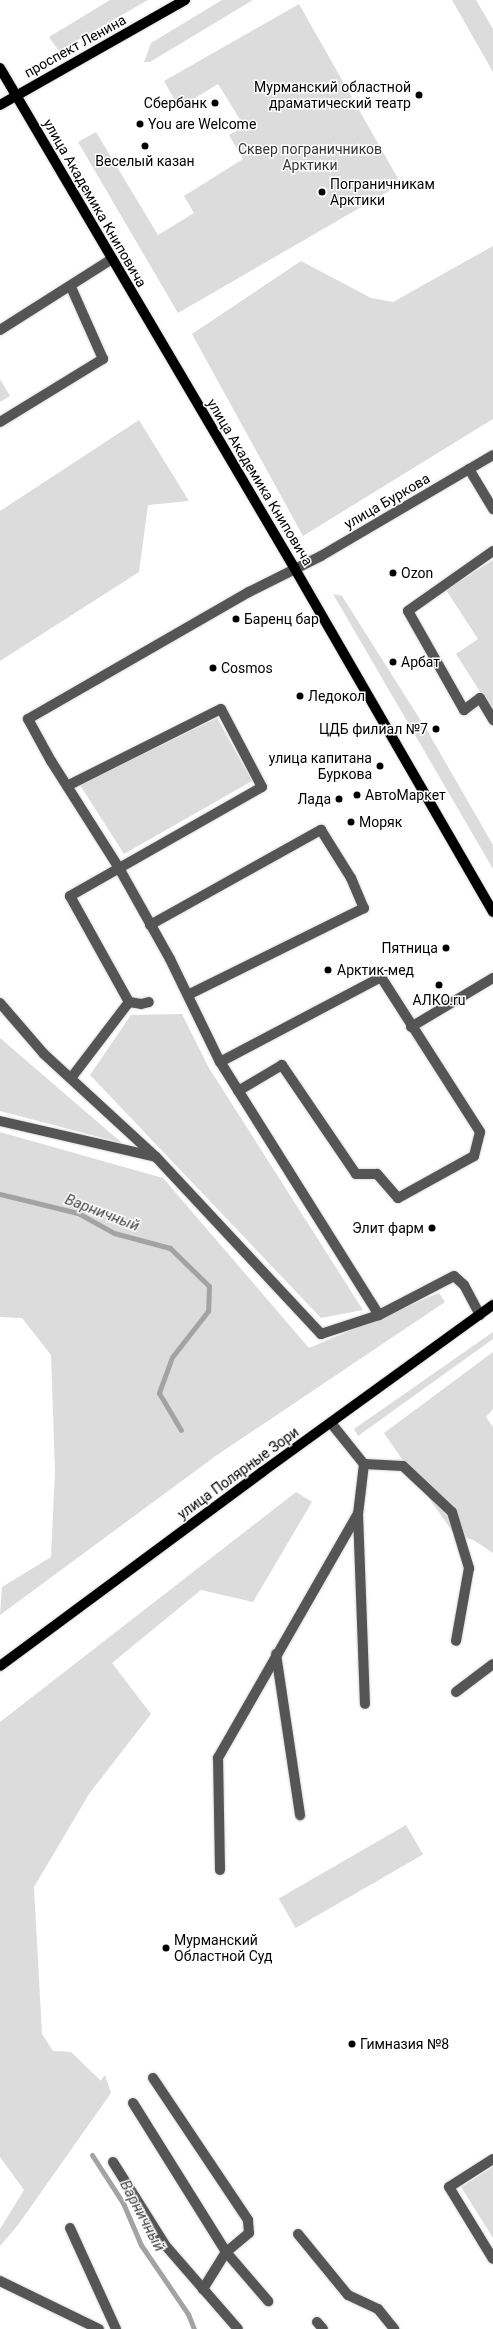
<!DOCTYPE html>
<meta charset="utf-8">
<style>
body{margin:0}
#map{position:relative;width:493px;height:2329px;overflow:hidden;background:#fff;font-family:Roboto,sans-serif}
div>[style]{position:absolute}
.green>*{inset:0;background:#dcdcdc;transform-origin:0 0}
.stream>*{height:5px;margin:-2.5px;padding:0 2.5px;transform-origin:2.5px;border-radius:2.5px;background:#a3a3a3}
.roads{filter:drop-shadow(0 0 1px #dbdbdb) drop-shadow(0 0 1px #dbdbdb)}
.minor>*{height:10px;margin:-5px;padding:0 5px;transform-origin:5px;border-radius:5px;background:#555}
.major>*{height:10px;margin:-5px;padding:0 5px;transform-origin:5px;border-radius:5px;background:#000}
.dots>*{width:11px;height:11px;translate:-50% -50%;box-sizing:border-box;border:2px solid #fff;border-radius:50%}
span{translate:-50% -50%;white-space:nowrap;text-align:center;line-height:1.15;-webkit-text-stroke:3px #fff;paint-order:stroke}
.street-label{font-size:14px;color:#000}
.poi-label{font-size:14px;color:#000}
.right{translate:-100% -50%;text-align:right}
.left{translate:0 -50%;text-align:left}
.park-label{font-size:14px;color:#333}
.water-label{font-size:15px;color:#444;font-style:italic}
</style>
<div id="map">
<div class="green">
<i style="clip-path:polygon(110px 0,148px 0,59px 51px,49px 37px)"></i>
<i style="clip-path:polygon(222px 0,253px 0,150px 62px,144px 62px,151px 43px)"></i>
<i style="clip-path:polygon(452px 0,476px 0,493px 29px,493px 72px)"></i>
<i style="clip-path:polygon(299px 4px,401px 184px,178px 313px,78px 142px,96px 132px,158px 235px,194px 213px,184px 196px,243px 159px,229px 135px,244px 126px,218px 84px,179px 108px,164px 81px)"></i>
<i style="clip-path:polygon(493px 246px,493px 419px,303px 536px,192px 334px,301px 261px,371px 298px,393px 302px)"></i>
<i style="clip-path:polygon(0 379px,10px 396px,0 402px)"></i>
<i style="clip-path:polygon(139px 420px,189px 501px,148px 505px,139px 572px,0 661px,0 511px)"></i>
<i style="clip-path:polygon(493px 560px,493px 712px,456px 654px,478px 639px,446px 590px)"></i>
<i style="clip-path:polygon(333px 594px,342px 596px,428px 732px,493px 845px,493px 869px)"></i>
<i style="clip-path:polygon(217px 718px,252px 781px,124px 854px,80px 785px)"></i>
<i style="clip-path:polygon(182px 1014px,209px 1068px,363px 1310px,321px 1318px,90px 1075px,131px 1015px)"></i>
<i style="clip-path:polygon(0 1038px,122px 1143px,0 1111px)"></i>
<i style="clip-path:polygon(0 1132px,163px 1178px,309px 1348px,439px 1293px,445px 1302px,217px 1455px,0 1615px,2px 1587px,51px 1557px,55px 1471px,51px 1355px,22px 1318px,0 1317px)"></i>
<i style="clip-path:polygon(493px 1332px,493px 1339px,358px 1436px,354px 1429px)"></i>
<i style="clip-path:polygon(493px 1352px,493px 1409px,486px 1417px,493px 1427px,493px 1553px,475px 1541px,452px 1531px,384px 1433px)"></i>
<i style="clip-path:polygon(296px 1492px,312px 1502px,253px 1602px,201px 1590px,112px 1663px,151px 1714px,89px 1794px,34px 1887px,42px 2034px,53px 2051px,71px 2052px,101px 2081px,88px 2098px,105px 2075px,111px 2093px,18px 2225px,0 2246px,0 2229px,24px 2190px,0 2157px,0 1722px)"></i>
<i style="left:406px;top:1825px;width:34px;height:147px;rotate:60deg"></i>
<i style="clip-path:polygon(493px 2167px,493px 2238px,461px 2187px)"></i>
</div>
<div class="stream">
<i style="left:0;top:1194px;width:80px;rotate:13.7deg"></i>
<i style="left:78px;top:1213px;width:41px;rotate:29.1deg"></i>
<i style="left:114px;top:1233px;width:58px;rotate:15deg"></i>
<i style="left:170px;top:1248px;width:54px;rotate:44.3deg"></i>
<i style="left:209px;top:1286px;width:25px;rotate:92deg"></i>
<i style="left:208px;top:1311px;width:58px;rotate:128deg"></i>
<i style="left:172px;top:1357px;width:38px;rotate:110deg"></i>
<i style="left:159px;top:1393px;width:43px;rotate:59.3deg"></i>
<i style="left:92px;top:2155px;width:57px;rotate:57.1deg"></i>
<i style="left:123px;top:2203px;width:46px;rotate:66.8deg"></i>
<i style="left:141px;top:2245px;width:83px;rotate:55.7deg"></i>
<i style="left:188px;top:2314px;width:16px;rotate:68deg"></i>
</div>
<div class="roads">
<div class="minor">
<i style="left:0;top:330px;width:133px;rotate:-32.4deg"></i>
<i style="left:0;top:422px;width:121px;rotate:-31.5deg"></i>
<i style="left:103px;top:359px;width:79px;rotate:-114deg"></i>
<i style="left:469px;top:469px;width:47px;rotate:59deg"></i>
<i style="left:493px;top:551px;width:104px;rotate:144.8deg"></i>
<i style="left:408px;top:611px;width:114px;rotate:60.5deg"></i>
<i style="left:464px;top:710px;width:20px;rotate:-37deg"></i>
<i style="left:480px;top:698px;width:26px;rotate:59deg"></i>
<i style="left:67px;top:786px;width:172px;rotate:-26.6deg"></i>
<i style="left:221px;top:709px;width:88px;rotate:62.3deg"></i>
<i style="left:262px;top:787px;width:221px;rotate:150.4deg"></i>
<i style="left:70px;top:896px;width:121px;rotate:60.9deg"></i>
<i style="left:129px;top:1002px;width:96px;rotate:127.3deg"></i>
<i style="left:150px;top:925px;width:196px;rotate:-29.1deg"></i>
<i style="left:321px;top:830px;width:57px;rotate:58deg"></i>
<i style="left:351px;top:878px;width:33px;rotate:67deg"></i>
<i style="left:364px;top:908px;width:196px;rotate:153.7deg"></i>
<i style="left:129px;top:1002px;width:12px;rotate:9deg"></i>
<i style="left:141px;top:1004px;width:8px;rotate:-14deg"></i>
<i style="left:0;top:1003px;width:67px;rotate:49.2deg"></i>
<i style="left:44px;top:1054px;width:151px;rotate:42.6deg"></i>
<i style="left:411px;top:1027px;width:96px;rotate:-30.9deg"></i>
<i style="left:220px;top:1062px;width:182px;rotate:-27.8deg"></i>
<i style="left:381px;top:977px;width:184px;rotate:57.4deg"></i>
<i style="left:480px;top:1132px;width:25px;rotate:104deg"></i>
<i style="left:474px;top:1156px;width:87px;rotate:151.1deg"></i>
<i style="left:398px;top:1198px;width:32px;rotate:-131deg"></i>
<i style="left:377px;top:1174px;width:21px;rotate:180deg"></i>
<i style="left:356px;top:1174px;width:132px;rotate:-124.2deg"></i>
<i style="left:282px;top:1065px;width:51px;rotate:149.4deg"></i>
<i style="left:0;top:1121px;width:160px;rotate:13deg"></i>
<i style="left:156px;top:1157px;width:242px;rotate:47deg"></i>
<i style="left:321px;top:1334px;width:61px;rotate:-18.1deg"></i>
<i style="left:480px;top:1315px;width:34px;rotate:-118deg"></i>
<i style="left:464px;top:1285px;width:13px;rotate:-138deg"></i>
<i style="left:454px;top:1276px;width:85px;rotate:152.5deg"></i>
<i style="left:379px;top:1315px;width:299px;rotate:-122.1deg"></i>
<i style="left:220px;top:1062px;width:114px;rotate:-115.9deg"></i>
<i style="left:170px;top:959px;width:104px;rotate:-119.3deg"></i>
<i style="left:119px;top:868px;width:127px;rotate:-122.4deg"></i>
<i style="left:51px;top:761px;width:48px;rotate:-118.7deg"></i>
<i style="left:28px;top:719px;width:255px;rotate:-29.9deg"></i>
<i style="left:249px;top:592px;width:80px;rotate:-26.6deg"></i>
<i style="left:321px;top:556px;width:199px;rotate:-30.4deg"></i>
<i style="left:331px;top:1423px;width:53px;rotate:51.2deg"></i>
<i style="left:364px;top:1464px;width:50px;rotate:96.8deg"></i>
<i style="left:358px;top:1514px;width:190px;rotate:87.9deg"></i>
<i style="left:364px;top:1464px;width:39px;rotate:3deg"></i>
<i style="left:403px;top:1466px;width:67px;rotate:43.2deg"></i>
<i style="left:452px;top:1512px;width:59px;rotate:73.1deg"></i>
<i style="left:469px;top:1568px;width:74px;rotate:100.1deg"></i>
<i style="left:276px;top:1654px;width:163px;rotate:81.5deg"></i>
<i style="left:456px;top:1692px;width:46px;rotate:-37.1deg"></i>
<i style="left:220px;top:1870px;width:112px;rotate:-91deg"></i>
<i style="left:218px;top:1758px;width:281px;rotate:-60.2deg"></i>
<i style="left:153px;top:2078px;width:171px;rotate:56.2deg"></i>
<i style="left:248px;top:2220px;width:13px;rotate:86deg"></i>
<i style="left:249px;top:2233px;width:30px;rotate:140deg"></i>
<i style="left:226px;top:2252px;width:44px;rotate:121.9deg"></i>
<i style="left:133px;top:2103px;width:176px;rotate:58deg"></i>
<i style="left:226px;top:2252px;width:65px;rotate:49.4deg"></i>
<i style="left:493px;top:2159px;width:52px;rotate:147.5deg"></i>
<i style="left:449px;top:2187px;width:84px;rotate:58.6deg"></i>
<i style="left:113px;top:2162px;width:98px;rotate:57.9deg"></i>
<i style="left:165px;top:2245px;width:111px;rotate:49deg"></i>
<i style="left:70px;top:2228px;width:111px;rotate:65.5deg"></i>
<i style="left:298px;top:2234px;width:79px;rotate:50.7deg"></i>
<i style="left:348px;top:2295px;width:33px;rotate:25deg"></i>
<i style="left:378px;top:2309px;width:26px;rotate:51deg"></i>
<i style="left:0;top:2281px;width:110px;rotate:25.9deg"></i>
<i style="left:317px;top:2322px;width:9px;rotate:49deg"></i>
</div>
<div class="major">
<i style="left:0;top:68px;width:581px;rotate:59.51deg"></i>
<i style="left:295px;top:569px;width:396px;rotate:60deg"></i>
<i style="left:0;top:105px;width:213px;rotate:-29.6deg"></i>
<i style="left:0;top:1666px;width:326px;rotate:-36.5deg"></i>
<i style="left:262px;top:1472px;width:285px;rotate:-35.9deg"></i>
</div>
</div>
<div class="dots">
<i style="left:419px;top:95px;background:#000"></i>
<i style="left:215px;top:103px;background:#000"></i>
<i style="left:140px;top:124px;background:#000"></i>
<i style="left:145px;top:146px;background:#000"></i>
<i style="left:322px;top:192px;background:#000"></i>
<i style="left:393px;top:573px;background:#000"></i>
<i style="left:236px;top:619px;background:#000"></i>
<i style="left:393px;top:662px;background:#000"></i>
<i style="left:213px;top:668px;background:#000"></i>
<i style="left:300px;top:696px;background:#000"></i>
<i style="left:436px;top:729px;background:#000"></i>
<i style="left:380px;top:766px;background:#000"></i>
<i style="left:357px;top:795px;background:#000"></i>
<i style="left:339px;top:799px;background:#000"></i>
<i style="left:351px;top:822px;background:#000"></i>
<i style="left:446px;top:948px;background:#000"></i>
<i style="left:328px;top:970px;background:#000"></i>
<i style="left:439px;top:985px;background:#000"></i>
<i style="left:432px;top:1228px;background:#000"></i>
<i style="left:166px;top:1948px;background:#000"></i>
<i style="left:352px;top:2044px;background:#000"></i>
</div>
<div class="street-label">
<span style="left:75px;top:46px;rotate:-29deg">проспект Ленина</span>
<span style="left:95px;top:203px;rotate:60deg">улица Академика Книповича</span>
<span style="left:260px;top:482px;rotate:59deg">улица Академика Книповича</span>
<span style="left:387px;top:501px;rotate:-30deg">улица Буркова</span>
<span style="left:238px;top:1473px;rotate:-36deg">улица Полярные Зори</span>
</div>
<div class="poi-label">
<span class="right" style="left:411px;top:95px">Мурманский областной<br>драматический театр</span>
<span class="right" style="left:207px;top:103px">Сбербанк</span>
<span class="left" style="left:148px;top:124px">You are Welcome</span>
<span style="left:145px;top:161px">Веселый казан</span>
<span class="left" style="left:330px;top:192px">Пограничникам<br>Арктики</span>
<span class="left" style="left:401px;top:573px">Ozon</span>
<span class="left" style="left:244px;top:619px">Баренц бар</span>
<span class="left" style="left:401px;top:662px">Арбат</span>
<span class="left" style="left:221px;top:668px">Cosmos</span>
<span class="left" style="left:308px;top:696px">Ледокол</span>
<span class="right" style="left:428px;top:729px">ЦДБ филиал №7</span>
<span class="right" style="left:372px;top:766px">улица капитана<br>Буркова</span>
<span class="left" style="left:365px;top:795px">АвтоМаркет</span>
<span class="right" style="left:331px;top:799px">Лада</span>
<span class="left" style="left:359px;top:822px">Моряк</span>
<span class="right" style="left:438px;top:948px">Пятница</span>
<span class="left" style="left:337px;top:970px">Арктик-мед</span>
<span style="left:439px;top:1000px">АЛКО.ru</span>
<span class="right" style="left:424px;top:1228px">Элит фарм</span>
<span class="left" style="left:174px;top:1948px">Мурманский<br>Областной Суд</span>
<span class="left" style="left:360px;top:2044px">Гимназия №8</span>
</div>
<div class="park-label">
<span style="left:310px;top:157px">Сквер пограничников<br>Арктики</span>
</div>
<div class="water-label">
<span style="left:102px;top:1213px;rotate:21deg">Варничный</span>
<span style="left:142px;top:2216px;rotate:62deg">Варничный</span>
</div>
</div>
